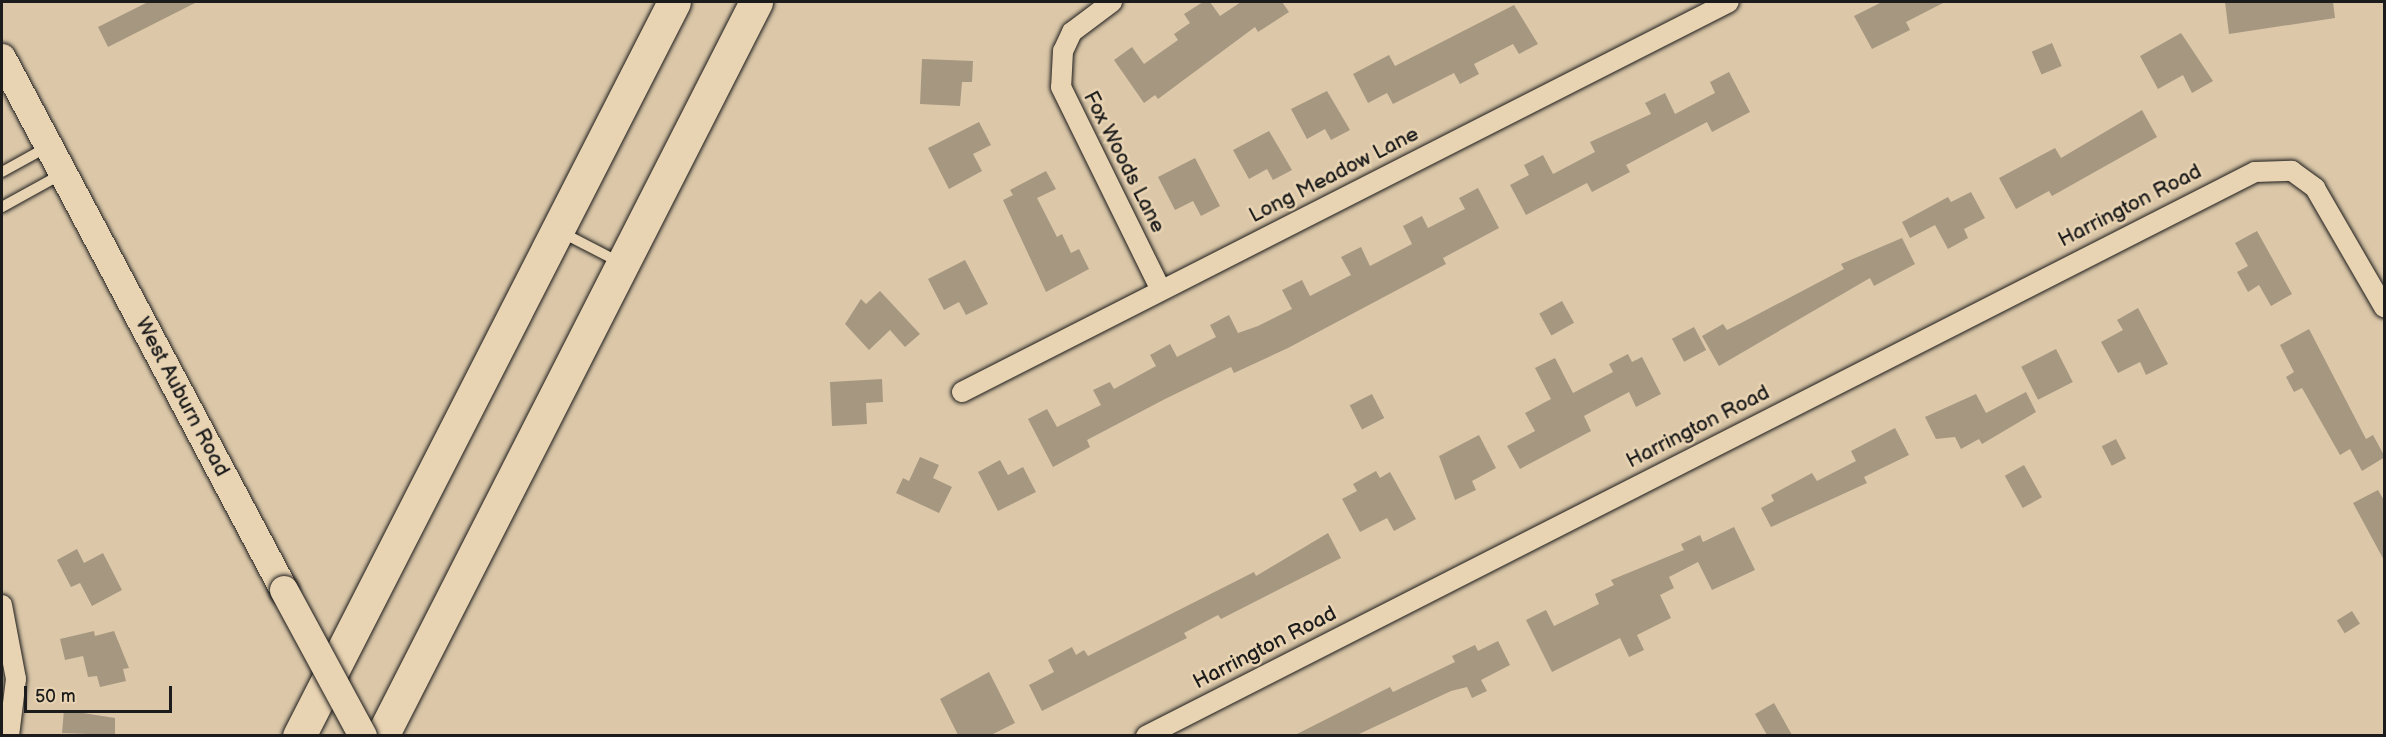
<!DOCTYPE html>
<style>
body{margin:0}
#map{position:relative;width:2386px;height:737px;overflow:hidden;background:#dcc8a9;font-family:"Balsamiq Sans",sans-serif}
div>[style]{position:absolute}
.building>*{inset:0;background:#a69781;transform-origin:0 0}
.roads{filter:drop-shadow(0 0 2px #1c1c1c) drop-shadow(0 0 2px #1c1c1c)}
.lane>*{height:10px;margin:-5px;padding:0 5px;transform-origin:5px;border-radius:5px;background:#e8d3b2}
.street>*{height:20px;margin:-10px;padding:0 10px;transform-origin:10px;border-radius:10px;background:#e8d3b2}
.secondary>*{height:28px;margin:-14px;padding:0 14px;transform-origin:14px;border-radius:14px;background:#e8d3b2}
.highway>*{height:33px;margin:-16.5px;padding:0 16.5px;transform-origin:16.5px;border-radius:16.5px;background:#e8d3b2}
.bridges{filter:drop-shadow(0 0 2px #1c1c1c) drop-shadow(0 0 2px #1c1c1c)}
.secondary-bridge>*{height:28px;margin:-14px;padding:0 14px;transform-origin:14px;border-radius:14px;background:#e8d3b2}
span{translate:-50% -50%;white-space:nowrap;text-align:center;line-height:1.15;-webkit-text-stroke:5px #e8d3b2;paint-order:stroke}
.street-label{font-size:21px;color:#1c1c1c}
.frame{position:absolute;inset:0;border:3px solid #1c1c1c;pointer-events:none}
.scale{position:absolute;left:24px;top:686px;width:148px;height:27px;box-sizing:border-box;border:3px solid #1c1c1c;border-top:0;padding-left:8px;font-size:18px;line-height:21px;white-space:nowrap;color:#1c1c1c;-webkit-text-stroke:4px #e8d3b2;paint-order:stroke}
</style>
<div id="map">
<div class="building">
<i style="clip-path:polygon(148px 2px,197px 2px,108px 47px,98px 27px)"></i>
<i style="clip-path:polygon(1203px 2px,1210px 2px,1220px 16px,1241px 2px,1282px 2px,1289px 12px,1258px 32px,1255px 27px,1158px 99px,1155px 95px,1144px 103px,1114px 60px,1132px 47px,1144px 64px,1178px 40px,1174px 34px,1190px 23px,1184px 14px)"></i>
<i style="clip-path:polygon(1882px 2px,1945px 2px,1906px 22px,1910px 30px,1872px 49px,1854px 16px)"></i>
<i style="clip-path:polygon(2225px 2px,2333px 2px,2335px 18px,2229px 34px)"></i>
<i style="clip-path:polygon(1514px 5px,1538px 44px,1519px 54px,1513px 44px,1474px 64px,1479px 74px,1460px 84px,1454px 73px,1393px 104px,1387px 93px,1368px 103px,1353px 74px,1389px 55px,1395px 66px)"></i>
<i style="clip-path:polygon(2181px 33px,2213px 81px,2192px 93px,2183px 75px,2158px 89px,2140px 56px)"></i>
<i style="left:2052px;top:43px;width:25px;height:22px;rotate:67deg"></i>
<i style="clip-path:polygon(922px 59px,973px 61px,972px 82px,962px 82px,960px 106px,920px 104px)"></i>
<i style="clip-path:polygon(1729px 72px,1750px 112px,1712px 132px,1707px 122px,1626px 165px,1630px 172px,1592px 192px,1587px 183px,1526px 215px,1510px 185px,1529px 175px,1524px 165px,1543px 155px,1553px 174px,1595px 152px,1590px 142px,1651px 114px,1645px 103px,1665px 93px,1675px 114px,1715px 93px,1710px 82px)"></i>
<i style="clip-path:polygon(1327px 91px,1350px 130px,1331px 140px,1325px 129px,1307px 139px,1291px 109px)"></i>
<i style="clip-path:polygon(2142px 110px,2157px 137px,2052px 196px,2049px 191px,2016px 209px,1999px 178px,2055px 148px,2061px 158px)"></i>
<i style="clip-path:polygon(979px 122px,991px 145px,973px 154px,982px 171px,949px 189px,928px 148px)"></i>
<i style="clip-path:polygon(1269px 131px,1292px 170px,1273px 180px,1267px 169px,1249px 179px,1233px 150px)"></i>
<i style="clip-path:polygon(1195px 158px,1220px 206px,1201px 216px,1193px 201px,1175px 210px,1158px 177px)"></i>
<i style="clip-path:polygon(1046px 171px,1056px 189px,1037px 198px,1057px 237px,1062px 234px,1071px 253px,1079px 249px,1089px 269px,1046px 292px,1003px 200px,1013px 195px,1010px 190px)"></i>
<i style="clip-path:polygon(1478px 188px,1499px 228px,1443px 258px,1446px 264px,1288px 348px,1234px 373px,1231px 367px,1165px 399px,1087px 440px,1090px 447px,1053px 467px,1028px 419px,1047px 409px,1057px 427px,1101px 405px,1093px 390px,1110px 382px,1114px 389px,1156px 366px,1150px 355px,1170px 344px,1177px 357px,1216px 337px,1210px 325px,1229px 315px,1238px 333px,1258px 326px,1292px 309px,1282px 290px,1302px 280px,1310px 296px,1351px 275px,1341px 257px,1361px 247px,1370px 266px,1412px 244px,1403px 226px,1422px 216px,1428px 228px,1465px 209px,1459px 198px)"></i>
<i style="clip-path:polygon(1971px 192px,1985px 218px,1964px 229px,1968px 238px,1948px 249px,1935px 225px,1910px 238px,1902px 222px,1948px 197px,1951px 202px)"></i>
<i style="clip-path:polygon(2257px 231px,2292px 294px,2271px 306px,2259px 285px,2248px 292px,2237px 272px,2248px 266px,2235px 243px)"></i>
<i style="clip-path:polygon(1902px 238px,1915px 264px,1874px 286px,1870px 278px,1719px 366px,1702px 336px,1723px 324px,1727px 330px,1743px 322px,1844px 269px,1841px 264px)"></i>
<i style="clip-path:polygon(965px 260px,988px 304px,966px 315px,959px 302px,944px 310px,928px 279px)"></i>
<i style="clip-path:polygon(880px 291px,920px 334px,905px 347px,890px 330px,869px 350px,845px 324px,861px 299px,866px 304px)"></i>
<i style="left:1562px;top:301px;width:25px;height:26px;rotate:61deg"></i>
<i style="clip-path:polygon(2138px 308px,2168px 364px,2146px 375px,2140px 362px,2118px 373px,2101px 342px,2123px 330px,2117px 320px)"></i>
<i style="left:1694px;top:327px;width:26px;height:25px;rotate:62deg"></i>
<i style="clip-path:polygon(2309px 329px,2366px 439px,2373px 435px,2385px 457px,2362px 471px,2350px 449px,2340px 455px,2302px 388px,2294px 392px,2286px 377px,2294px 372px,2280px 345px)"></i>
<i style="left:2056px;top:349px;width:37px;height:39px;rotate:63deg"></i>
<i style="clip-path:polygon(1628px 354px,1632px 362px,1642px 357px,1661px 394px,1636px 407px,1629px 392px,1584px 416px,1591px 431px,1520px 469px,1507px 446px,1535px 431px,1525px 413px,1551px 399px,1535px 368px,1555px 358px,1573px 393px,1613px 372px,1609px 364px)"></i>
<i style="clip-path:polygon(882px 379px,883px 402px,866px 403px,867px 424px,832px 426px,830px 382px)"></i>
<i style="clip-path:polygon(2026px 392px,2036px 412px,1982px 444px,1979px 439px,1961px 449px,1955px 437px,1936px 439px,1925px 417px,1976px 394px,1986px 413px)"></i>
<i style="left:1372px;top:394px;width:27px;height:25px;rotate:63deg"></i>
<i style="clip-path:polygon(1895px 428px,1909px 455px,1864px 477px,1867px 483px,1771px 527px,1761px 508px,1774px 501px,1771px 495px,1812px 473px,1817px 481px,1856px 461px,1851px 451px)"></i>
<i style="clip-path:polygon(1479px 435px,1496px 468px,1472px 481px,1476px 490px,1455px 500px,1439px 456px)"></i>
<i style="left:2116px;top:439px;width:22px;height:16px;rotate:63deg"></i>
<i style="clip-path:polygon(920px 457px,939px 465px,933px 478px,952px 487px,939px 513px,896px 493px,903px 478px,909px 481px)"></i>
<i style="clip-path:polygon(1000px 460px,1008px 475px,1023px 467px,1036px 492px,998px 511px,978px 472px)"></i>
<i style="left:2024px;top:465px;width:37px;height:22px;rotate:61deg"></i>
<i style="clip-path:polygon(1376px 471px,1380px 478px,1390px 472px,1416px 519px,1394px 531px,1387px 518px,1360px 532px,1342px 499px,1357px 491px,1353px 484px)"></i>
<i style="clip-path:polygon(2378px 490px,2385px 502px,2385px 562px,2353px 503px)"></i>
<i style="clip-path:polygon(1734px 527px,1755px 570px,1712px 590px,1698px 562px,1669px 577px,1674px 588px,1660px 595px,1671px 618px,1637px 635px,1644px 650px,1629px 657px,1620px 638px,1552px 672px,1526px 620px,1546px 610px,1554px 626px,1599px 604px,1595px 594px,1614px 585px,1611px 580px,1684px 550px,1681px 544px,1700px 535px,1703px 542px)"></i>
<i style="clip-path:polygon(1328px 533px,1341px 558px,1221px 619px,1218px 615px,1184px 633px,1187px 638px,1042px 711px,1029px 685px,1054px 672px,1048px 660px,1072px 647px,1076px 655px,1084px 650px,1088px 656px,1254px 572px,1256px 576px)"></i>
<i style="clip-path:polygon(77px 549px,84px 563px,103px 553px,122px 590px,92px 606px,80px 583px,71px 587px,57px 560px)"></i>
<i style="left:2352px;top:611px;width:15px;height:18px;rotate:58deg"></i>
<i style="clip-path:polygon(94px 631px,95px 636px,114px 631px,129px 668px,123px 669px,126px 681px,100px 687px,97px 676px,88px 677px,83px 656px,65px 660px,60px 639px)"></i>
<i style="clip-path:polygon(1498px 641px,1510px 665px,1481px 680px,1487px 691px,1472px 698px,1467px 687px,1451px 691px,1357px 735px,1295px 735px,1390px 687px,1393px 692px,1455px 662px,1452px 656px,1475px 645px,1478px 651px)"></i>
<i style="clip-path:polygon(989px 672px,1015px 723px,991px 735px,958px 735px,940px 699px)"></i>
<i style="clip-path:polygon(1774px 703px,1792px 735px,1767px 735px,1755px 714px)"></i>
<i style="clip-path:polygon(64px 710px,115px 718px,115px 735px,62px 733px)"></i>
</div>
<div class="roads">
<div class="lane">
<i style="left:2px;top:172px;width:54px;rotate:-29deg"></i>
<i style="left:2px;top:207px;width:68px;rotate:-28.8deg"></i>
<i style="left:561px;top:232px;width:65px;rotate:27.3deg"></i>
</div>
<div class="street">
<i style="left:1112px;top:2px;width:50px;rotate:143.1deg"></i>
<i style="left:1072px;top:32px;width:21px;rotate:115deg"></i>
<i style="left:1063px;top:51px;width:36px;rotate:93deg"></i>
<i style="left:1061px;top:87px;width:226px;rotate:63.8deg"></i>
<i style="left:962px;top:392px;width:860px;rotate:-26.95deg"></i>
<i style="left:2px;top:605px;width:75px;rotate:79.3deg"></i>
<i style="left:16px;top:679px;width:57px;rotate:97deg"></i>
<i style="left:1146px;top:736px;width:1244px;rotate:-26.96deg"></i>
<i style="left:2255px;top:172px;width:37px;rotate:-2deg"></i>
<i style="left:2292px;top:171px;width:29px;rotate:36deg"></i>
<i style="left:2315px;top:188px;width:138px;rotate:59.9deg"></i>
</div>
<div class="secondary">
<i style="left:2px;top:58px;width:602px;rotate:62.07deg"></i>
</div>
<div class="highway">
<i style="left:299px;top:736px;width:824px;rotate:-62.94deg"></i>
<i style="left:382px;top:736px;width:824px;rotate:-63deg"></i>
</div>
</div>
<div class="bridges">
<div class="secondary-bridge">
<i style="left:284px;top:590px;width:166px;rotate:61.6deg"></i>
</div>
</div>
<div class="street-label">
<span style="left:1124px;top:162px;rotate:63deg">Fox Woods Lane</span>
<span style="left:1334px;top:175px;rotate:-27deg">Long Meadow Lane</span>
<span style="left:2130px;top:206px;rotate:-27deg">Harrington Road</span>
<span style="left:182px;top:397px;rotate:62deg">West Auburn Road</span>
<span style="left:1698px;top:427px;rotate:-27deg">Harrington Road</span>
<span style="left:1265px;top:648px;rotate:-27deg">Harrington Road</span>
</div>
<div class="frame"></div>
<div class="scale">50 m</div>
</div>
